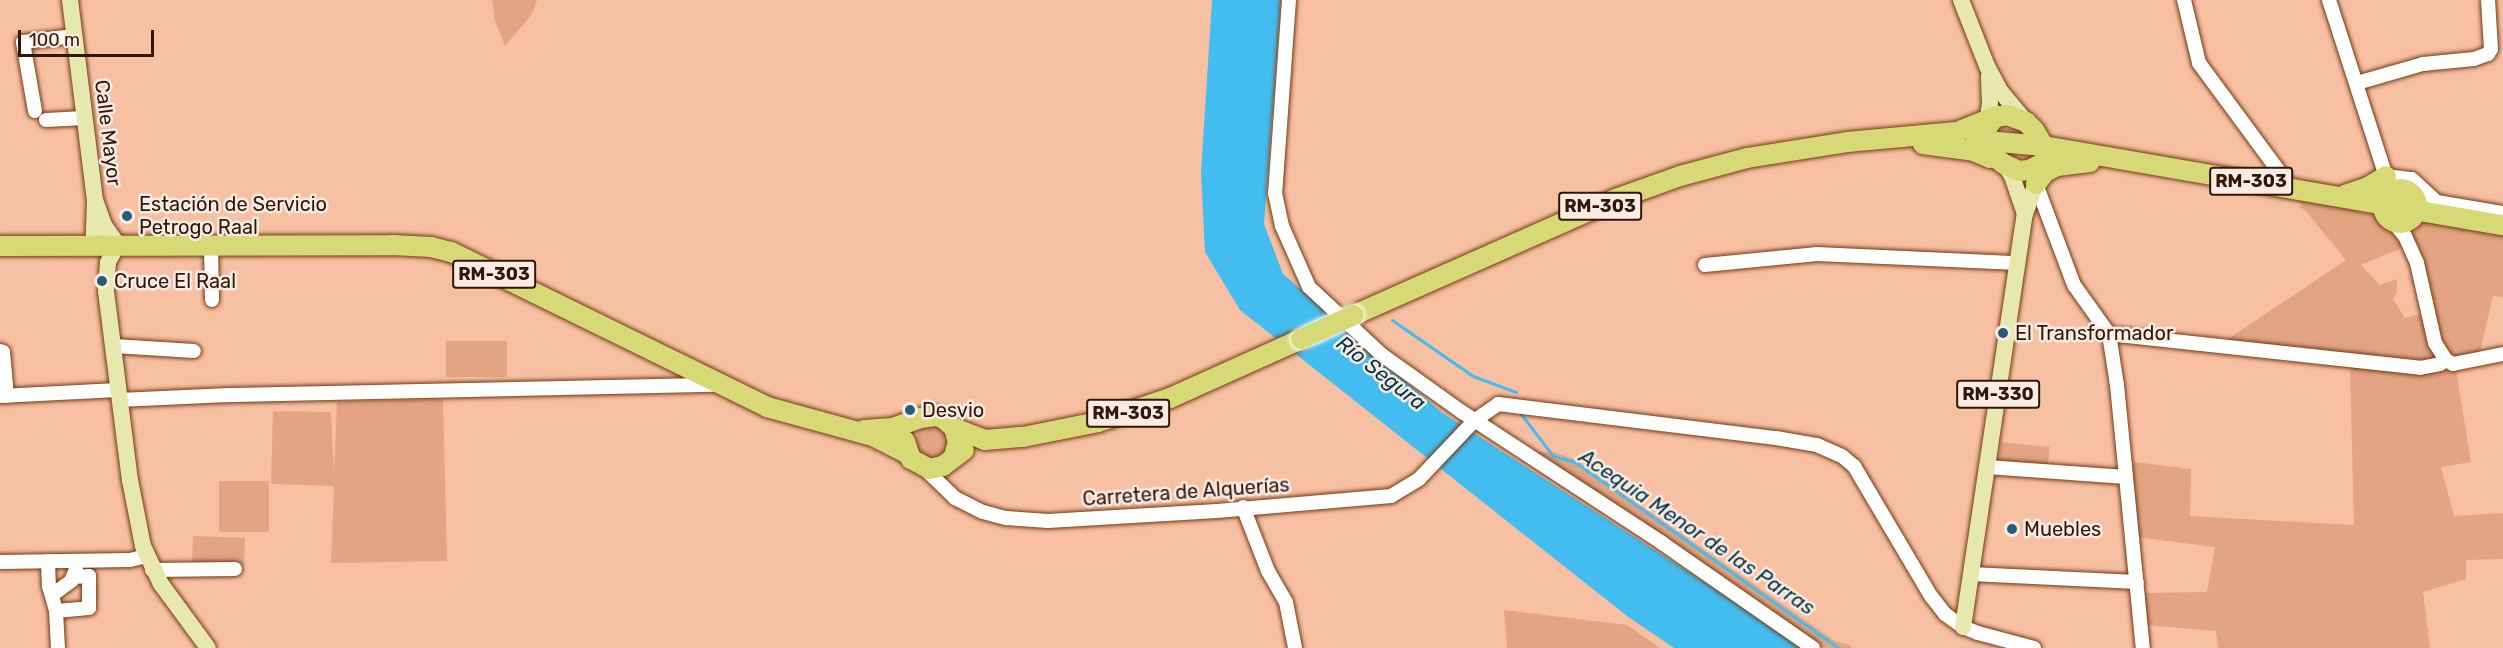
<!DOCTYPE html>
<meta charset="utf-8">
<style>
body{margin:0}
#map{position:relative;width:2503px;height:648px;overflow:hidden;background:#f8c0a2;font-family:Rubik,sans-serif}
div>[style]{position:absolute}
.green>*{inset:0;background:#e2a482;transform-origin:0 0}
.round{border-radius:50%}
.water>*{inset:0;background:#43bdef}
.stream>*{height:3px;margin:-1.5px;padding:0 1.5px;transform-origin:1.5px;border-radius:1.5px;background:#43bdef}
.roads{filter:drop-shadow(0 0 2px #733913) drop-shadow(0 0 2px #733913)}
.minor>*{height:14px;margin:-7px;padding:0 7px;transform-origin:7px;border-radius:7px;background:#fff}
.major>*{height:16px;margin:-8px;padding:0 8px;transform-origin:8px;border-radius:8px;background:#e7e8ad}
.highway>*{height:20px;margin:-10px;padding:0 10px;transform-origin:10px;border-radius:10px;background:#d7d977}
.highway>.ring{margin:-10px;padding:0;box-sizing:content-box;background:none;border:20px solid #d7d977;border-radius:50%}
.bridges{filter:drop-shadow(0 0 2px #fff) drop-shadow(0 0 2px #fff)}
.highway-bridge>*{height:20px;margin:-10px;padding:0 10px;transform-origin:10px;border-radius:10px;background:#d7d977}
.dots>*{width:16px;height:16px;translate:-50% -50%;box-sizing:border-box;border:3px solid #faebe4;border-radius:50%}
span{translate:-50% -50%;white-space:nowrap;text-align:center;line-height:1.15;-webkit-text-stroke:5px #faebe4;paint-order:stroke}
.shield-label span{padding:2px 4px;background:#faebe4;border:2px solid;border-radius:4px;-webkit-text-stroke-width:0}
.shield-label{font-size:18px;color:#301708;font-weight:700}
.street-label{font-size:20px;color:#301708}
.poi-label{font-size:20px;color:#301708}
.left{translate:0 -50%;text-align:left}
.water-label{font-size:21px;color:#00374b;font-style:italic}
.scale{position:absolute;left:18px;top:30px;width:136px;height:27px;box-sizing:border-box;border:3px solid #301708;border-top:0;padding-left:8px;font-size:18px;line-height:21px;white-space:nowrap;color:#301708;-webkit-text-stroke:4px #faebe4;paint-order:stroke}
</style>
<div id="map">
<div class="green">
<i style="clip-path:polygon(492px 0,537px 0,532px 14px,505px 46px,495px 21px)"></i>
<i style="clip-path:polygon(2301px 198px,2373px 215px,2391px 228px,2404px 247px,2361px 265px,2380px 285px,2397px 279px,2397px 292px,2393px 299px,2405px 318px,2423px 313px,2435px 359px,2406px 360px,2229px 343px,2228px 339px,2346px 260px,2305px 210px,2297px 206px,2301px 206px,2302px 203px,2298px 203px)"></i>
<i style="clip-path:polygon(2429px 221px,2503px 233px,2503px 297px,2493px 296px,2480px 352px,2459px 357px,2445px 352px,2441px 345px,2413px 235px,2419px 225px)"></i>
<i style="left:446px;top:341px;width:61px;height:36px"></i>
<i style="clip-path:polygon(2350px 367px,2456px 370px,2471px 462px,2441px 467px,2454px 516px,2503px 513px,2503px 559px,2466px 560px,2466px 579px,2423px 592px,2430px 648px,2218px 648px,2216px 631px,2147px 625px,2145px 593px,2207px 592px,2215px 547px,2137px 537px,2131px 477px,2134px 462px,2191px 469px,2190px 516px,2354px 525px)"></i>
<i style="clip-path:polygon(443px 399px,447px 561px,331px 563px,334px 486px,271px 484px,273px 411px,331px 412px,334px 474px,337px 402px)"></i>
<i class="round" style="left:916px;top:425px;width:32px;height:32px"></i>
<i style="left:2001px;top:442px;width:49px;height:23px;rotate:6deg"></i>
<i style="clip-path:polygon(1526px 452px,1553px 452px,1576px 460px,1835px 641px,1848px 644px,1852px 648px,1815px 648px,1739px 596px,1604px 496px)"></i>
<i style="left:219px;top:481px;width:50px;height:51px"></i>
<i style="left:193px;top:536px;width:52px;height:27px;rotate:2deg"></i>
<i style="clip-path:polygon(1504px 610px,1627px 625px,1660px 648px,1507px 648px)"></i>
</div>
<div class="water">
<i style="clip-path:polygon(1212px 0,1281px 0,1264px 224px,1283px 274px,1441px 412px,1741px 606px,1801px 648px,1674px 648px,1627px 616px,1240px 310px,1205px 252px,1201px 173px)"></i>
</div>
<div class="stream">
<i style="left:1392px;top:320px;width:98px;rotate:34.7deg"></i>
<i style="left:1473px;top:376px;width:46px;rotate:20.4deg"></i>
<i style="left:1518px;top:410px;width:58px;rotate:52.7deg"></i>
<i style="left:1553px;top:456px;width:23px;rotate:15deg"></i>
<i style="left:1575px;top:462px;width:323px;rotate:35.2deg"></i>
</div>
<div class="roads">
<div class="minor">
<i style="left:1289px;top:0;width:194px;rotate:94.1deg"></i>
<i style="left:1275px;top:193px;width:34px;rotate:78deg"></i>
<i style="left:1282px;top:226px;width:67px;rotate:66.1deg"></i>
<i style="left:1309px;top:287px;width:100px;rotate:43deg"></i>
<i style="left:1382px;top:355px;width:98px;rotate:35.5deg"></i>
<i style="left:1462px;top:412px;width:239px;rotate:33.2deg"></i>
<i style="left:1662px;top:543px;width:184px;rotate:34.8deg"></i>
<i style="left:2184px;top:0;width:65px;rotate:76.6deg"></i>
<i style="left:2199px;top:63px;width:155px;rotate:53.6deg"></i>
<i style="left:2329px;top:0;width:185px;rotate:72.1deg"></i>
<i style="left:2386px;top:176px;width:21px;rotate:98deg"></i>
<i style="left:2357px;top:83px;width:69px;rotate:-16.1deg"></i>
<i style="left:2423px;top:64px;width:51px;rotate:-5.6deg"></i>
<i style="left:2474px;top:59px;width:15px;rotate:-20deg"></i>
<i style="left:2488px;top:54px;width:6px;rotate:-59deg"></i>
<i style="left:2491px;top:49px;width:49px;rotate:-93.5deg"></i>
<i style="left:35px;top:111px;width:70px;rotate:-99.9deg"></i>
<i style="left:23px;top:42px;width:52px;rotate:-6.6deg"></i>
<i style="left:46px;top:120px;width:38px;rotate:-3deg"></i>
<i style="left:2386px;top:176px;width:26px;rotate:7deg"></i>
<i style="left:2412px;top:179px;width:34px;rotate:43deg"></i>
<i style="left:2437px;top:202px;width:67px;rotate:9.5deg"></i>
<i style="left:2386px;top:176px;width:26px;rotate:37deg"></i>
<i style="left:2036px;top:184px;width:108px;rotate:69.4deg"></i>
<i style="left:2074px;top:285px;width:60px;rotate:54.5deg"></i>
<i style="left:2109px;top:334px;width:52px;rotate:81.1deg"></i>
<i style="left:2117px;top:385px;width:264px;rotate:84.4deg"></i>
<i style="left:2391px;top:219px;width:22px;rotate:51deg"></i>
<i style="left:2405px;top:236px;width:30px;rotate:66deg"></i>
<i style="left:2417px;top:263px;width:82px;rotate:77.3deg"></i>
<i style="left:2435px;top:343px;width:20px;rotate:57deg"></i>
<i style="left:2446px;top:360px;width:8px;rotate:30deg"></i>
<i style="left:2453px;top:364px;width:51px;rotate:-11.3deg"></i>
<i style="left:211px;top:246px;width:54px;rotate:88.9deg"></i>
<i style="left:1705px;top:265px;width:113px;rotate:-5.6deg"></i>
<i style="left:1817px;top:254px;width:201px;rotate:2.6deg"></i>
<i style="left:2109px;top:334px;width:313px;rotate:6.2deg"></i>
<i style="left:2420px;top:368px;width:20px;rotate:-11deg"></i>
<i style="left:2440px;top:364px;width:7px;rotate:-34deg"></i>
<i style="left:114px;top:346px;width:80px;rotate:3.6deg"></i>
<i style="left:0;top:351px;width:3px;rotate:18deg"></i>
<i style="left:3px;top:352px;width:44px;rotate:84.8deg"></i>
<i style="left:0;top:396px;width:118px;rotate:-2.9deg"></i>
<i style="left:119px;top:400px;width:110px;rotate:-2.6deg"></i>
<i style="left:229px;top:395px;width:490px;rotate:-1.2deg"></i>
<i style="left:923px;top:467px;width:45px;rotate:44.1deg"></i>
<i style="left:955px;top:498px;width:31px;rotate:27deg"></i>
<i style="left:983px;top:512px;width:24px;rotate:15deg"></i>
<i style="left:1006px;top:518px;width:42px;rotate:4.1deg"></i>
<i style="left:1048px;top:521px;width:169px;rotate:-3.4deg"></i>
<i style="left:1217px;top:511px;width:175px;rotate:-4.9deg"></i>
<i style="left:1391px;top:496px;width:33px;rotate:-31deg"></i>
<i style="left:1419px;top:479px;width:80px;rotate:-46.5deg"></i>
<i style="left:1474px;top:421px;width:29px;rotate:-35deg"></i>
<i style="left:1498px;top:404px;width:280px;rotate:7deg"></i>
<i style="left:1776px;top:438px;width:42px;rotate:9.7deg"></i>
<i style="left:1817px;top:445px;width:27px;rotate:24deg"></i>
<i style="left:1842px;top:456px;width:16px;rotate:40deg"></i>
<i style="left:1854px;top:466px;width:151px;rotate:59.4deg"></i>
<i style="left:1931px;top:596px;width:23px;rotate:52deg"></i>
<i style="left:1945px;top:614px;width:22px;rotate:36deg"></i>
<i style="left:1963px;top:627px;width:16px;rotate:22deg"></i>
<i style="left:1978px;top:633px;width:58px;rotate:15deg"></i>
<i style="left:1987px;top:467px;width:139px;rotate:4.1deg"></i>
<i style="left:1243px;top:507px;width:69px;rotate:68.7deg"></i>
<i style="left:1268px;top:571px;width:36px;rotate:60deg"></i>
<i style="left:1286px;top:602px;width:47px;rotate:78.9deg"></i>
<i style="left:48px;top:561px;width:25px;rotate:88deg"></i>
<i style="left:49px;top:586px;width:26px;rotate:74deg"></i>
<i style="left:56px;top:611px;width:37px;rotate:87deg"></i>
<i style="left:0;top:562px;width:130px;rotate:-0.9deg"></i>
<i style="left:130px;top:560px;width:16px;rotate:-14deg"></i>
<i style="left:152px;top:570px;width:83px;rotate:-0.7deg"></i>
<i style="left:1971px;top:574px;width:166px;rotate:2.8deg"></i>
<i style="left:52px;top:595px;width:24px;rotate:-36deg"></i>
<i style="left:71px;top:581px;width:13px;rotate:-67deg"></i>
<i style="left:56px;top:611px;width:33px;rotate:-5deg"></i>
<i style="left:89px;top:608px;width:32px;rotate:-90deg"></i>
<i style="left:89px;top:576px;width:16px;rotate:176deg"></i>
</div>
<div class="major">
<i style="left:70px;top:0;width:202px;rotate:82.9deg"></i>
<i style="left:95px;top:200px;width:35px;rotate:92deg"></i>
<i style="left:1961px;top:0;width:71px;rotate:68.5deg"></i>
<i style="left:1987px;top:66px;width:30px;rotate:62deg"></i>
<i style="left:2001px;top:92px;width:39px;rotate:50deg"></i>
<i style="left:1986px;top:129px;width:24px;rotate:-81deg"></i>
<i style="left:1990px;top:105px;width:29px;rotate:-92deg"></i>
<i style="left:2004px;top:164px;width:14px;rotate:56deg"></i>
<i style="left:2012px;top:176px;width:40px;rotate:71.1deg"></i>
<i style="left:95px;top:200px;width:27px;rotate:70deg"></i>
<i style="left:104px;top:225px;width:19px;rotate:55deg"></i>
<i style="left:115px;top:241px;width:8px;rotate:90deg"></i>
<i style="left:115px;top:249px;width:15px;rotate:118deg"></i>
<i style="left:108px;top:262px;width:29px;rotate:94deg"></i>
<i style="left:106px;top:291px;width:191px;rotate:82.8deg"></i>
<i style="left:130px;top:480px;width:67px;rotate:78.9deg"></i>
<i style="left:143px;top:546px;width:42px;rotate:64.7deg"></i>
<i style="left:161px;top:584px;width:79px;rotate:53.7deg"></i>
<i style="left:1963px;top:627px;width:418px;rotate:-81.5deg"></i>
<i style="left:2025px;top:214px;width:45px;rotate:-70.3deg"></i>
</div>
<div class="highway">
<i style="left:1976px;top:140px;width:68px;rotate:5deg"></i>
<i style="left:2044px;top:146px;width:466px;rotate:9.8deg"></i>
<i style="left:1923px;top:144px;width:51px;rotate:7.8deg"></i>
<i style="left:1974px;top:151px;width:17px;rotate:24deg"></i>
<i style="left:2036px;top:184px;width:15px;rotate:-53deg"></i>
<i style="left:2045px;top:172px;width:13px;rotate:-27deg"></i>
<i style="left:2057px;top:166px;width:33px;rotate:-7deg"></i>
<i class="ring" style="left:2383px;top:189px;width:14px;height:14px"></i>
<i style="left:2345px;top:195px;width:24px;rotate:-19deg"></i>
<i style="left:2368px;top:187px;width:21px;rotate:-31deg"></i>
<i style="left:0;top:246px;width:393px;rotate:-0.1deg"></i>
<i style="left:393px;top:245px;width:38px;rotate:3deg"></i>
<i style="left:431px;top:247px;width:21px;rotate:14deg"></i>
<i style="left:451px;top:252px;width:352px;rotate:26.1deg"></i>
<i style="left:767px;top:407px;width:110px;rotate:15.3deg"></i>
<i style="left:873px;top:436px;width:38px;rotate:27deg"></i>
<i style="left:1354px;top:315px;width:283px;rotate:-23.9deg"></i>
<i style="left:1613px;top:200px;width:71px;rotate:-19.7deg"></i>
<i style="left:1680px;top:176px;width:69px;rotate:-15deg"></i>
<i style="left:1747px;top:158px;width:101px;rotate:-9.1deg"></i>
<i style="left:1847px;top:142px;width:110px;rotate:-5.2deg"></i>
<i style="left:1957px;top:132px;width:40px;rotate:-22deg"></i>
<i style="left:1994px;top:117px;width:7px;rotate:-8deg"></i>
<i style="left:2001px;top:116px;width:6px;rotate:-9deg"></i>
<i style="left:2007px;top:115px;width:20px;rotate:20deg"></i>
<i style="left:2026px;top:122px;width:11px;rotate:45deg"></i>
<i style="left:2034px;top:130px;width:26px;rotate:59deg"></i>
<i style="left:2047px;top:152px;width:12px;rotate:110deg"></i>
<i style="left:2043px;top:163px;width:16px;rotate:153deg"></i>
<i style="left:2029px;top:170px;width:10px;rotate:174deg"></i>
<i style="left:2019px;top:171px;width:17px;rotate:-155deg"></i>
<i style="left:2004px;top:164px;width:14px;rotate:-144deg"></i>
<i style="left:1993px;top:156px;width:13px;rotate:-119deg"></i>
<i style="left:1987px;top:145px;width:16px;rotate:-94deg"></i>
<i style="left:1986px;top:129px;width:14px;rotate:-54deg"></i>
<i style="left:1994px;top:118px;width:7px;rotate:-16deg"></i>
<i style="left:954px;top:428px;width:33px;rotate:21deg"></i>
<i style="left:985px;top:440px;width:38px;rotate:-5deg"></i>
<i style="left:1023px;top:437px;width:76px;rotate:-11.3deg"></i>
<i style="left:1098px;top:422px;width:76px;rotate:-18.4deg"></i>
<i style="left:1170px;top:398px;width:144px;rotate:-24.2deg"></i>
<i style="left:864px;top:430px;width:29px;rotate:-4deg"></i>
<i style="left:893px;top:428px;width:29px;rotate:-20deg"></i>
<i style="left:920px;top:418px;width:16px;rotate:-7deg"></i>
<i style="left:936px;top:416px;width:7px;rotate:16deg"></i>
<i style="left:943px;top:418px;width:15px;rotate:42deg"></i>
<i style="left:954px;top:428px;width:15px;rotate:74deg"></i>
<i style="left:958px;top:442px;width:15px;rotate:106deg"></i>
<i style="left:905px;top:441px;width:19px;rotate:72deg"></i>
<i style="left:911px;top:459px;width:21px;rotate:28deg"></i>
<i style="left:930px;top:469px;width:13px;rotate:-13deg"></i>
<i style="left:943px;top:466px;width:26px;rotate:-37deg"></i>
</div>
</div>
<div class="bridges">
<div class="highway-bridge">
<i style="left:1301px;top:339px;width:58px;rotate:-24.4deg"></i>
</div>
</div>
<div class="dots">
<i style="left:127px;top:216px;background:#235d76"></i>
<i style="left:102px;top:281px;background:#235d76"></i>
<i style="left:2003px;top:333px;background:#235d76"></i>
<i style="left:910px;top:410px;background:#235d76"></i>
<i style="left:2012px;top:529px;background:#235d76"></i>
</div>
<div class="shield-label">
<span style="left:2251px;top:181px">RM-303</span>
<span style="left:1600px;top:206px">RM-303</span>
<span style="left:494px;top:274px">RM-303</span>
<span style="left:1998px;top:394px">RM-330</span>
<span style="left:1128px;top:413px">RM-303</span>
</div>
<div class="street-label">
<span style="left:108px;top:133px;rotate:83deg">Calle Mayor</span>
<span style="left:1186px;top:492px;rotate:-4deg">Carretera de Alquerías</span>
</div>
<div class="poi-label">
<span class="left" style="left:139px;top:216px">Estación de Servicio<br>Petrogo Raal</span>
<span class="left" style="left:114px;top:281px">Cruce El Raal</span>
<span class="left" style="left:2015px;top:333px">El Transformador</span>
<span class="left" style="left:922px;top:410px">Desvio</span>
<span class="left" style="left:2024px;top:529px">Muebles</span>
</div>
<div class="water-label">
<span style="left:1381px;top:373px;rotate:38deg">Río Segura</span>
<span style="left:1697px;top:532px;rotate:34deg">Acequia Menor de las Parras</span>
</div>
<div class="scale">100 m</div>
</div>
